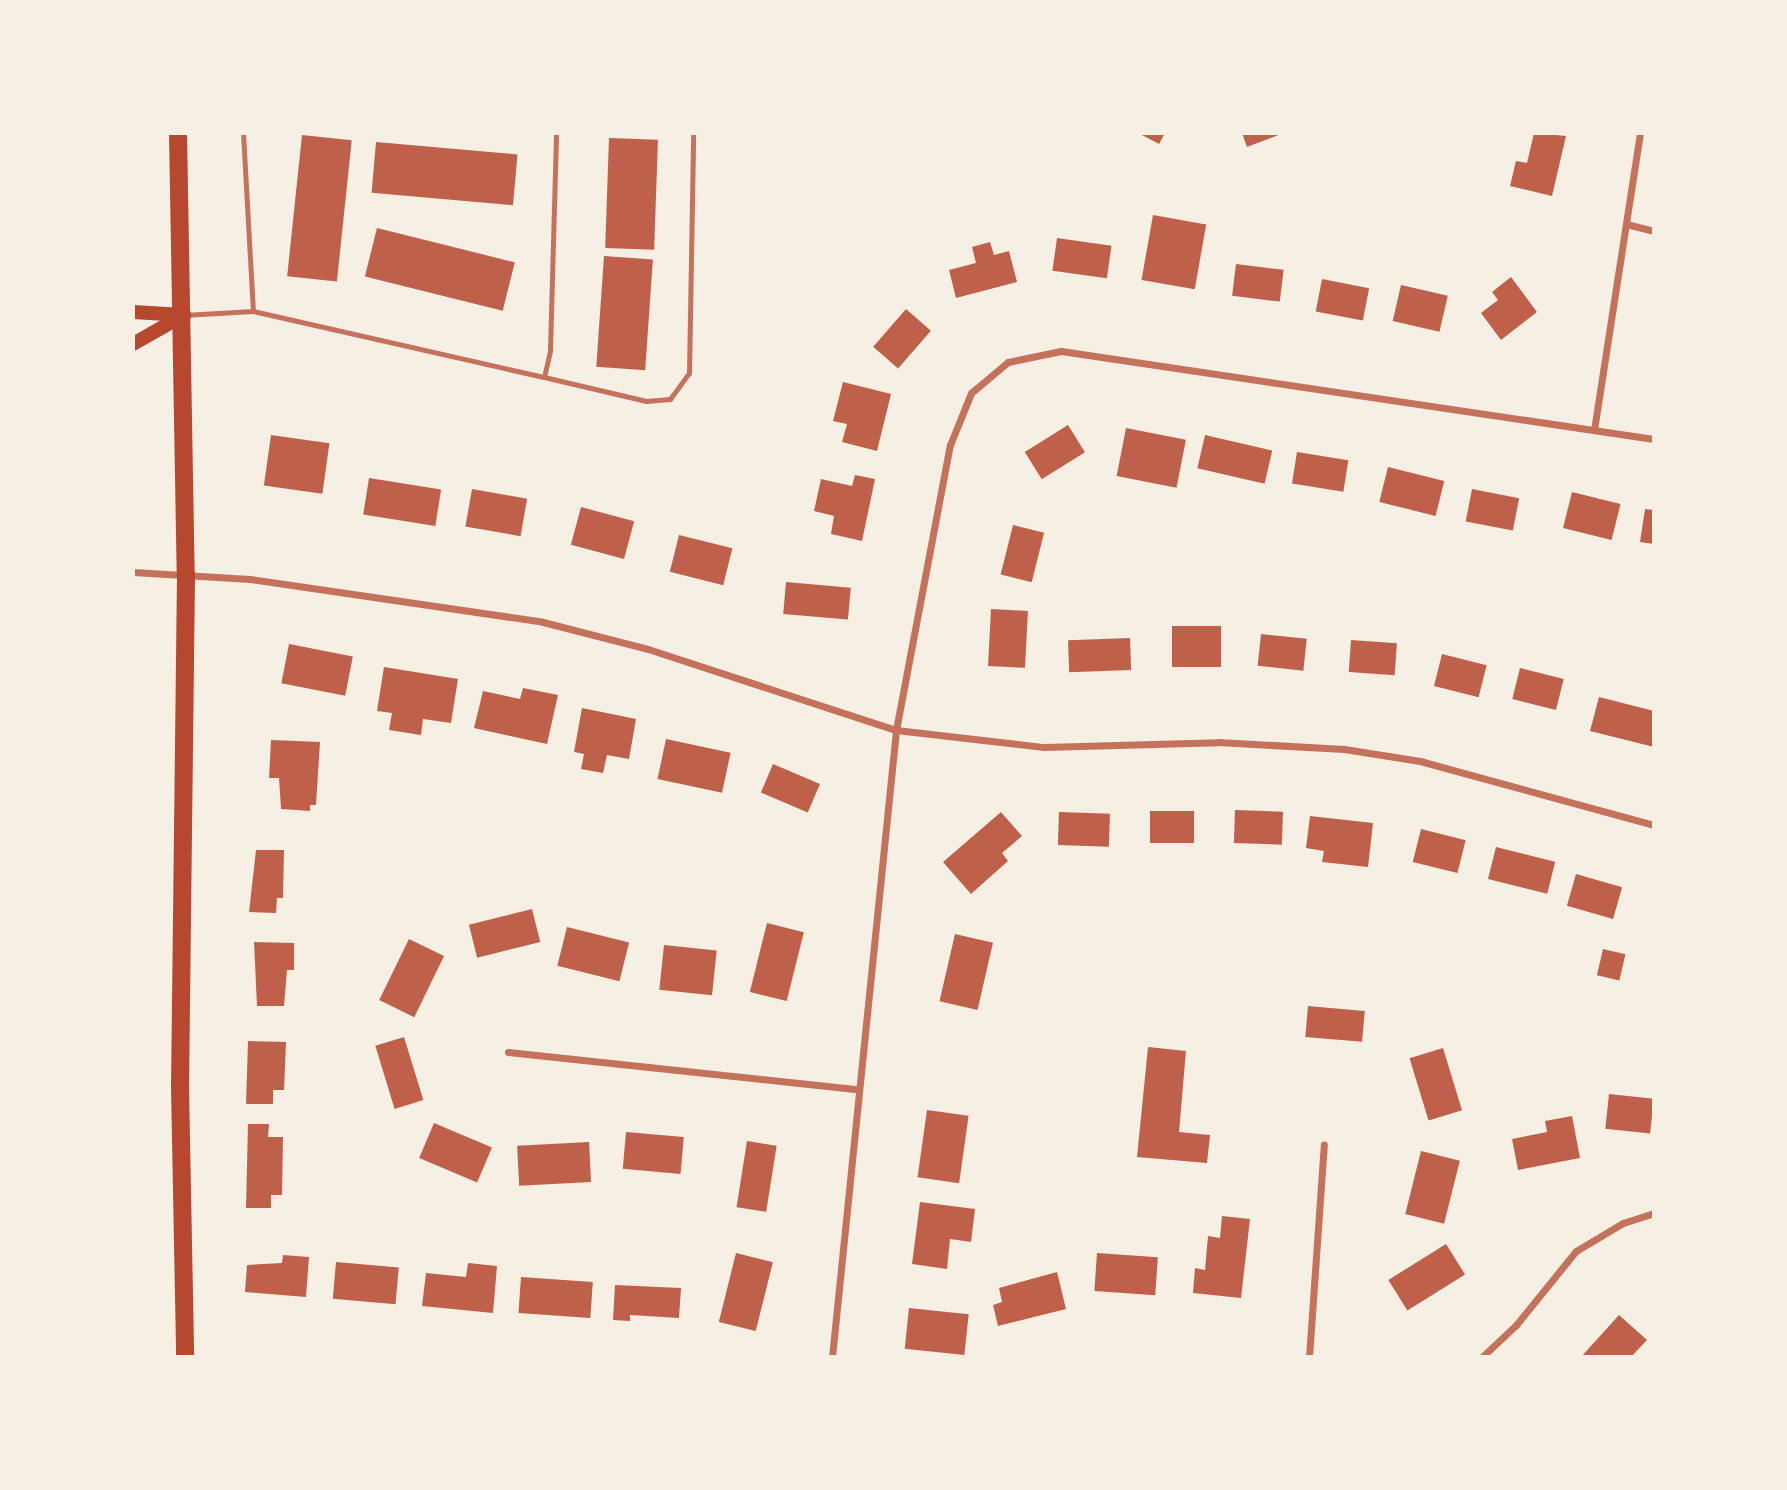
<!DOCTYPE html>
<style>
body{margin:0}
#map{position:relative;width:1787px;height:1490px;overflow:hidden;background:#f6efe4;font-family:"Golos Text",sans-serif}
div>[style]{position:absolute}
.building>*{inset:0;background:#bf614a;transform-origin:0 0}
.service>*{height:5px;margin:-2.5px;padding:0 2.5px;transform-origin:2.5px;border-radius:2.5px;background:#c5725c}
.minor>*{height:7px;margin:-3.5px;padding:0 3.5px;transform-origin:3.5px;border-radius:3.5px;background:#c5725c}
.secondary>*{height:14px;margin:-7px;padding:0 7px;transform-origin:7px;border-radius:7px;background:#b5482f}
.primary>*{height:18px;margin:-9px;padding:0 9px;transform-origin:9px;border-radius:9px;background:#b5482f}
span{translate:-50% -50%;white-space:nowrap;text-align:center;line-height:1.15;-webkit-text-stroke:7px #f6efe4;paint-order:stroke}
.frame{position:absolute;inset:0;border:135px solid #f6efe4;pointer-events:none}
</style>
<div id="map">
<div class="building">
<i style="clip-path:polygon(1138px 133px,1165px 133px,1159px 144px)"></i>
<i style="clip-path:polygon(1242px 133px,1284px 133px,1247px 147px)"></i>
<i style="clip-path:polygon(1534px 133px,1566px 136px,1552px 196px,1510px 186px,1516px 161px,1527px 163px)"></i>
<i style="left:302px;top:135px;width:50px;height:142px;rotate:6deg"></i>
<i style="left:609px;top:138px;width:49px;height:110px;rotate:2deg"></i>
<i style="left:376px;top:142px;width:142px;height:51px;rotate:5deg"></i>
<i style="left:1153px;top:215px;width:54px;height:66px;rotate:10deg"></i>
<i style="left:377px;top:228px;width:142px;height:50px;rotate:14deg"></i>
<i style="left:1057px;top:238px;width:55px;height:33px;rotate:8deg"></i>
<i style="clip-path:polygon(990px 242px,994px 255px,1009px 251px,1017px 282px,956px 298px,949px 270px,976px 263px,972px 247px)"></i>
<i style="left:604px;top:256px;width:49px;height:111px;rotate:4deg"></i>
<i style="left:1236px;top:264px;width:48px;height:32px;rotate:7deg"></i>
<i style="clip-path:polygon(1511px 277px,1537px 312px,1501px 340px,1481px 313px,1498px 300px,1492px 292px)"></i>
<i style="left:1322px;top:279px;width:48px;height:33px;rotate:11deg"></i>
<i style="left:1401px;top:285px;width:48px;height:37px;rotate:13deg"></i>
<i style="left:906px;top:309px;width:33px;height:50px;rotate:41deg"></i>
<i style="clip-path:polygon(843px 382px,891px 394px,877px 451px,842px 442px,847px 424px,833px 421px)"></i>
<i style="left:1068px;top:425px;width:32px;height:51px;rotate:58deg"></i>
<i style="left:1126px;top:428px;width:61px;height:49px;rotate:11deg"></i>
<i style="left:271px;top:435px;width:59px;height:51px;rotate:8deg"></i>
<i style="left:1205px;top:435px;width:69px;height:34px;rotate:13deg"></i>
<i style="left:1297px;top:452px;width:52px;height:32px;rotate:9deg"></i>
<i style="left:1388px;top:467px;width:58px;height:36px;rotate:14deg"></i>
<i style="clip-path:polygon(855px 475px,875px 479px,862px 541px,831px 534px,834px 516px,814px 511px,821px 479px,852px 486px)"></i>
<i style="left:369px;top:478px;width:73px;height:37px;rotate:9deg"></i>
<i style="left:472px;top:489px;width:56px;height:38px;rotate:10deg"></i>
<i style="left:1472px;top:489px;width:48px;height:33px;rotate:11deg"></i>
<i style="left:1572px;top:492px;width:50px;height:37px;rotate:14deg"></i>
<i style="left:581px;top:507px;width:55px;height:39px;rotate:15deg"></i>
<i style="clip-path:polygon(1645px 509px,1654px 510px,1654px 544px,1640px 542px)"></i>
<i style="left:1013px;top:525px;width:32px;height:51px;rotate:14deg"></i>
<i style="left:679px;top:535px;width:55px;height:38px;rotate:14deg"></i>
<i style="left:786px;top:582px;width:65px;height:32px;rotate:5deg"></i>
<i style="left:991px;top:609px;width:37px;height:57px;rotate:3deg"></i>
<i style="left:1172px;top:626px;width:49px;height:41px"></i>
<i style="left:1261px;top:634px;width:46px;height:32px;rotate:6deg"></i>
<i style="left:1130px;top:638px;width:32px;height:62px;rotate:88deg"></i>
<i style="left:1351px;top:640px;width:46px;height:32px;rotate:4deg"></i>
<i style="left:289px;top:644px;width:65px;height:40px;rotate:11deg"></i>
<i style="left:1442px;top:654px;width:46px;height:33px;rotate:14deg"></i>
<i style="clip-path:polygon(384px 667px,458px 679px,451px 723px,423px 719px,421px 735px,389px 730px,392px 713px,377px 711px)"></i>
<i style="left:1520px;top:668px;width:45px;height:32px;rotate:14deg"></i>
<i style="clip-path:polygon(523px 688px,558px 695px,547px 744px,474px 728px,483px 691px,520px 699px)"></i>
<i style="clip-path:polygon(1599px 697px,1654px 711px,1654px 747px,1590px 731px)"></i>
<i style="clip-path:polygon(582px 708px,636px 719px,629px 759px,607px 755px,603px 773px,581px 769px,584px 754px,574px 752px)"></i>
<i style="left:666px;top:739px;width:66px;height:41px;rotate:12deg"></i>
<i style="clip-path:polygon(271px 740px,320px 742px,316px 805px,310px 805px,310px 811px,281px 809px,279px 778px,269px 778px)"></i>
<i style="left:773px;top:764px;width:51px;height:31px;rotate:23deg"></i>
<i style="left:1235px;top:810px;width:48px;height:33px;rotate:2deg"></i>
<i style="left:1194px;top:811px;width:32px;height:44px;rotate:90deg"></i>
<i style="clip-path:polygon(1001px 812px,1022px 836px,1002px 853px,1008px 861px,971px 894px,943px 862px)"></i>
<i style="left:1059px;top:812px;width:51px;height:33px;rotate:2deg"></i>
<i style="clip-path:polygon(1310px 816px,1373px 823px,1368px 867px,1322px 862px,1324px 851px,1306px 848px)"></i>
<i style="left:1421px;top:829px;width:46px;height:34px;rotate:14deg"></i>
<i style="left:1496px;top:847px;width:61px;height:33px;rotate:14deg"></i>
<i style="clip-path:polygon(256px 850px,284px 850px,283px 898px,277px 898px,276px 913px,249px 912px)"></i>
<i style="left:1576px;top:874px;width:48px;height:33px;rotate:16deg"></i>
<i style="left:532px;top:909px;width:34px;height:65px;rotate:76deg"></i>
<i style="left:767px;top:923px;width:38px;height:71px;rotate:14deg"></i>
<i style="left:567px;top:927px;width:64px;height:40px;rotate:14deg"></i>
<i style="left:955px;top:934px;width:39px;height:69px;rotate:13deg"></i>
<i style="left:409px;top:939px;width:39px;height:68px;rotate:26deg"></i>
<i style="clip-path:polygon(254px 942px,294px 943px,294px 970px,287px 970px,284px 1006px,257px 1006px)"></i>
<i style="left:664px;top:945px;width:53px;height:45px;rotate:6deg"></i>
<i style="left:1603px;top:949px;width:23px;height:27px;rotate:13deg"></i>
<i style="left:1308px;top:1006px;width:57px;height:31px;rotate:5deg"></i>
<i style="left:404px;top:1037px;width:66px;height:30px;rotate:73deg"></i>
<i style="clip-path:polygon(248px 1041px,286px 1042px,284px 1090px,273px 1090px,273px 1104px,246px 1104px)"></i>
<i style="clip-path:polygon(1148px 1047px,1186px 1051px,1179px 1132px,1210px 1135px,1207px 1163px,1137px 1157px)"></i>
<i style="left:1443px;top:1048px;width:65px;height:35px;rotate:73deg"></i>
<i style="left:1609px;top:1094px;width:45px;height:35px;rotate:6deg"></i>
<i style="left:927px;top:1110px;width:42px;height:68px;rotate:8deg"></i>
<i style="clip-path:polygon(1572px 1116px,1580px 1158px,1518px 1170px,1512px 1139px,1547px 1132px,1545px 1121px)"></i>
<i style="left:434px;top:1123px;width:63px;height:38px;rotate:23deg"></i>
<i style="clip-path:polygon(248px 1124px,269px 1124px,268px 1137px,283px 1137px,282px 1195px,271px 1195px,271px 1208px,246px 1208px)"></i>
<i style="left:626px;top:1132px;width:58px;height:37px;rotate:5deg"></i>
<i style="left:747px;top:1141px;width:30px;height:67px;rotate:9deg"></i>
<i style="left:589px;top:1142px;width:40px;height:72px;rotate:87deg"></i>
<i style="left:1421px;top:1151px;width:40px;height:65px;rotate:14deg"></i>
<i style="clip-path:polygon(920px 1202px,975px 1209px,971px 1242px,950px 1239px,947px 1269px,912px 1264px)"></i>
<i style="clip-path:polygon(1222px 1216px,1250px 1219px,1241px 1298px,1193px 1293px,1195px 1268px,1205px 1270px,1208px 1236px,1220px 1238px)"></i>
<i style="left:1446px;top:1244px;width:36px;height:68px;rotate:58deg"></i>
<i style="left:736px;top:1253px;width:38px;height:71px;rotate:14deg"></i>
<i style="left:1097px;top:1253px;width:61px;height:38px;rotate:4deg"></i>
<i style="clip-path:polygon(283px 1255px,309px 1257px,306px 1297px,245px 1292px,247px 1265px,282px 1263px)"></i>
<i style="left:336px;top:1262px;width:63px;height:37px;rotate:5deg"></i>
<i style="clip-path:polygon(468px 1263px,497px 1266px,493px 1313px,422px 1306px,426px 1273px,466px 1277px)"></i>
<i style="clip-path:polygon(1057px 1272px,1066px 1309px,998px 1326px,993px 1305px,1002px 1302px,999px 1288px)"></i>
<i style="left:521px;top:1277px;width:72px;height:36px;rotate:4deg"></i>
<i style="clip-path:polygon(615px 1285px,681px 1288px,679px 1318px,630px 1315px,630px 1321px,613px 1320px)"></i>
<i style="left:909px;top:1308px;width:60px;height:41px;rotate:6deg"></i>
<i style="clip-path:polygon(1619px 1315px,1647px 1340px,1631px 1357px,1581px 1357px)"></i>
</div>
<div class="service">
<i style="left:243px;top:133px;width:178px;rotate:86.8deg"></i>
<i style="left:184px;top:315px;width:69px;rotate:-3.3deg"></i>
<i style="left:253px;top:311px;width:298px;rotate:12.8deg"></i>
<i style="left:544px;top:377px;width:28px;rotate:-77deg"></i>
<i style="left:550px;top:350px;width:217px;rotate:-88.4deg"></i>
<i style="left:544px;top:377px;width:105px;rotate:13.2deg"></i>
<i style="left:646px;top:401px;width:24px;rotate:-5deg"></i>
<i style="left:670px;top:399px;width:32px;rotate:-54deg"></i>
<i style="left:689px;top:373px;width:238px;rotate:-89deg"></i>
</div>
<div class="minor">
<i style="left:1626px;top:224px;width:29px;rotate:14deg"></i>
<i style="left:1594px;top:430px;width:301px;rotate:-81.2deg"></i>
<i style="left:133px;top:572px;width:117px;rotate:3.4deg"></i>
<i style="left:250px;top:579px;width:296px;rotate:8.3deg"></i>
<i style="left:543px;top:622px;width:108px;rotate:14.4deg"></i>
<i style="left:648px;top:649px;width:261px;rotate:18.1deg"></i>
<i style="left:896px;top:730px;width:149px;rotate:6.6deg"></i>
<i style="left:1044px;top:747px;width:174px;rotate:-1.6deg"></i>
<i style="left:1218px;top:742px;width:126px;rotate:3.2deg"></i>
<i style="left:1344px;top:749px;width:77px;rotate:9deg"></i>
<i style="left:1420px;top:761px;width:243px;rotate:15.3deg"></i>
<i style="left:508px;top:1052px;width:351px;rotate:6.1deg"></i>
<i style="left:832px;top:1357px;width:630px;rotate:-84.17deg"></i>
<i style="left:896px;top:730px;width:290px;rotate:-79.3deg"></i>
<i style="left:950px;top:445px;width:56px;rotate:-68deg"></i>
<i style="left:971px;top:393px;width:48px;rotate:-40deg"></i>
<i style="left:1008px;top:362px;width:54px;rotate:-11.7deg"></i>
<i style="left:1061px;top:351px;width:599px;rotate:8.44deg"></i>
<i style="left:1309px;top:1357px;width:213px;rotate:-86deg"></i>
<i style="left:1482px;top:1357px;width:47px;rotate:-43.3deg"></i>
<i style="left:1516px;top:1325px;width:95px;rotate:-51deg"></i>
<i style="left:1576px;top:1251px;width:55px;rotate:-30.8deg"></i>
<i style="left:1623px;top:1223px;width:33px;rotate:-18deg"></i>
</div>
<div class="secondary">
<i style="left:133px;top:312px;width:50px;rotate:3.4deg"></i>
<i style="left:133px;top:344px;width:59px;rotate:-29.6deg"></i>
</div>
<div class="primary">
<i style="left:178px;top:133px;width:442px;rotate:89deg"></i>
<i style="left:186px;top:575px;width:512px;rotate:90.67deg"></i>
<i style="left:180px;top:1087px;width:270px;rotate:88.9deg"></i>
</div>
<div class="frame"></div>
</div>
